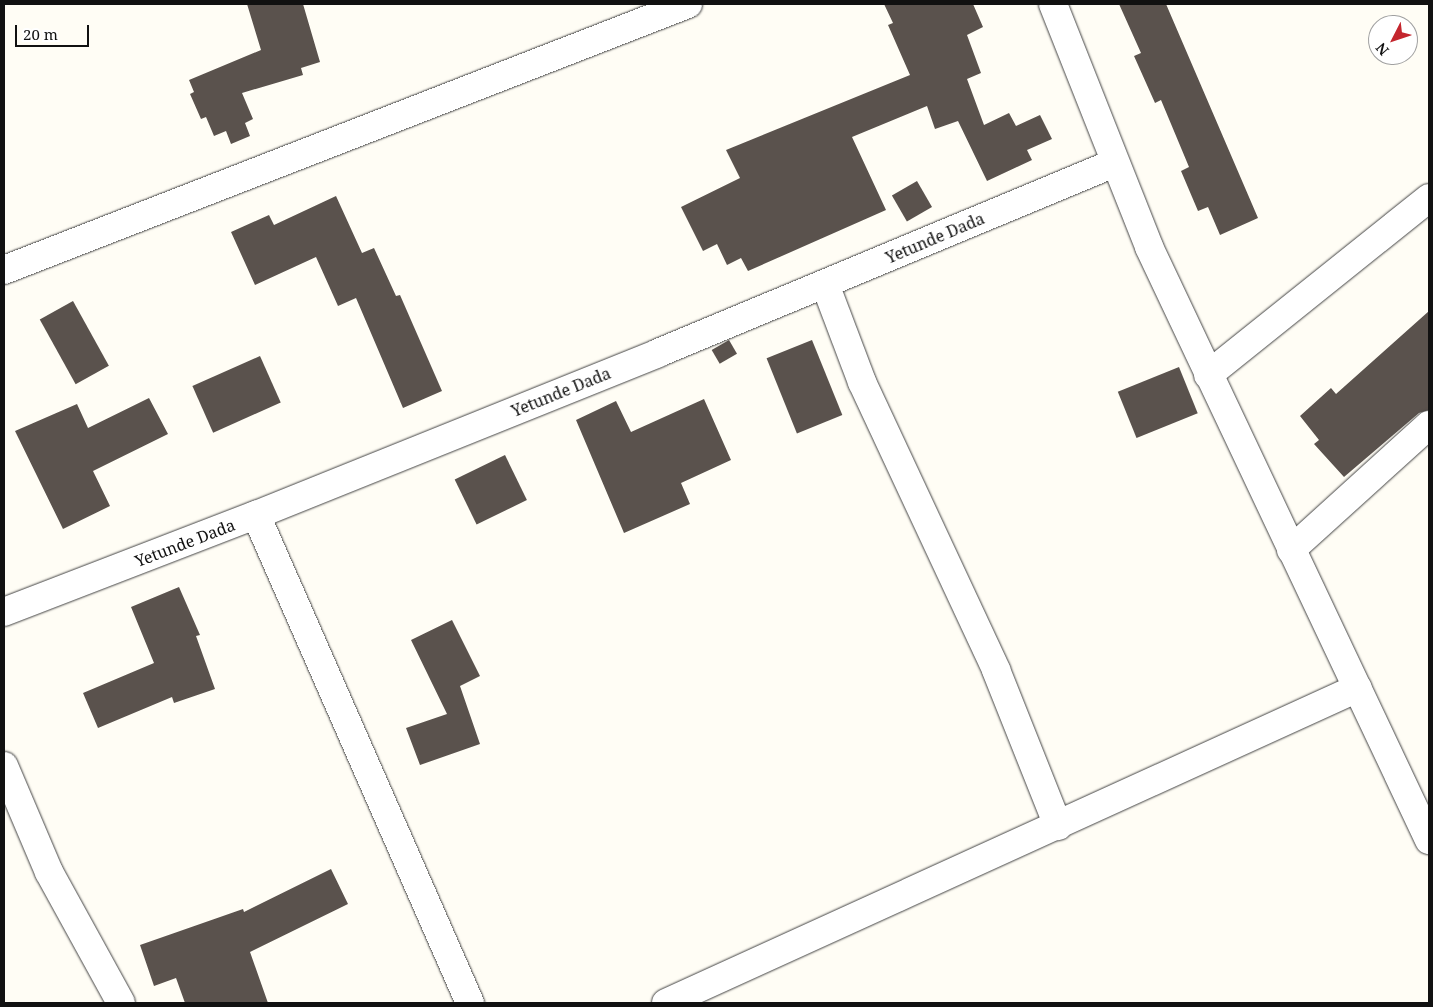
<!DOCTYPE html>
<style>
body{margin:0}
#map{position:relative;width:1433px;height:1007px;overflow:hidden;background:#fffdf5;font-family:"Noto Serif",serif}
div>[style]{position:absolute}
.building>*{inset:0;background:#5a524d;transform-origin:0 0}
.roads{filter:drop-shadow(0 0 1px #444) drop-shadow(0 0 1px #444)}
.minor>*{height:28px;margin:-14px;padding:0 14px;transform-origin:14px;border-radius:14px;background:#fff}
span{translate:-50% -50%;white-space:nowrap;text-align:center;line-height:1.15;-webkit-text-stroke:5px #fff;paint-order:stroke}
.street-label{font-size:16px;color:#111}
.frame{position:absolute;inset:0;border:5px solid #111;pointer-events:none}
.north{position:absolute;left:1368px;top:15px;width:50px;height:50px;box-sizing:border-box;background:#fff;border:1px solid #a0a0a0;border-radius:50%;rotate:229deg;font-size:14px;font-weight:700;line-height:20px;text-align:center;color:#111}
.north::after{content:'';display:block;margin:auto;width:18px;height:22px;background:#c4262e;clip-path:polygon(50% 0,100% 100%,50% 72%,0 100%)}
.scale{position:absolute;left:15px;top:25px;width:74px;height:22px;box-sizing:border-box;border:2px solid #111;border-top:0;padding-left:6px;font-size:15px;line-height:18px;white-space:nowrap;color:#111;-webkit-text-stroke:4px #fff;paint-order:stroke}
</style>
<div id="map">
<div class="building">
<i style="clip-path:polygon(247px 4px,303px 4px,320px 62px,301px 68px,303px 75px,242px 93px,253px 119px,245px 123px,250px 136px,231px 144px,226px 131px,214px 136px,206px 117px,201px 119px,190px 94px,194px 92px,189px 80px,261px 50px)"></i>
<i style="clip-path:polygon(884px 4px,973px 4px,983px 27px,967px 35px,981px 73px,967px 79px,984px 125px,1009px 113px,1016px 126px,1040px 115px,1052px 139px,1027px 150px,1032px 160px,987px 181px,958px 121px,935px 129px,927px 106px,852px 137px,886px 210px,748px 271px,741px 258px,727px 265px,717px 244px,703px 251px,681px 207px,740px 178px,726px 150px,910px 75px,888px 25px,893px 23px)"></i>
<i style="clip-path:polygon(1119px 4px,1166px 4px,1258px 218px,1220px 235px,1208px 207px,1198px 211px,1181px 171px,1189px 167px,1161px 100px,1155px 103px,1134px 56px,1141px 53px)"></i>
<i style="left:917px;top:181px;width:30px;height:29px;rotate:60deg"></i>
<i style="clip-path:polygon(336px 196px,362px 253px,374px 248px,396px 296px,400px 295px,442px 391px,403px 408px,356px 298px,338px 306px,316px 257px,255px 285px,231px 232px,269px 215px,274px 225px)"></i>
<i style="left:73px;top:301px;width:74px;height:38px;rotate:61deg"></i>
<i style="clip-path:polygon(1429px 311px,1429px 410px,1419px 413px,1344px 477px,1314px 444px,1319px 440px,1300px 416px,1331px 388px,1336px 394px)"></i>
<i style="left:729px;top:340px;width:16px;height:20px;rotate:60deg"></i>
<i style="left:812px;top:340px;width:81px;height:49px;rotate:68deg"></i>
<i style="left:260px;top:356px;width:51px;height:74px;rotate:66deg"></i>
<i style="left:1179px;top:367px;width:50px;height:66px;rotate:68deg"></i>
<i style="clip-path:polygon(149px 398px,168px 434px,93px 471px,110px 506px,63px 529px,15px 431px,77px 404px,88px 428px)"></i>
<i style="clip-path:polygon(704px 399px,731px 460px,681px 483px,690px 504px,624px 533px,576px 420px,616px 401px,631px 432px)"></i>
<i style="left:505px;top:455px;width:50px;height:56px;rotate:64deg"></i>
<i style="clip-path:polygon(179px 587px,200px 635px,196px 636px,215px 689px,174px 703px,172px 697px,98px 728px,83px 693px,154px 663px,131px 607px)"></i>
<i style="clip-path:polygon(452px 620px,480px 676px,460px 686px,480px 744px,420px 765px,406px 728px,447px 714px,411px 640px)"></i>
<i style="clip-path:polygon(331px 869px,348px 904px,250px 952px,268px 1003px,185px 1003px,176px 978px,154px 986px,140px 945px,243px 909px,244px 912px)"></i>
</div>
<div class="roads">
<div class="minor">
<i style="left:1053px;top:4px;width:261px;rotate:68.4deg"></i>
<i style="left:1149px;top:247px;width:656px;rotate:64.72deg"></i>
<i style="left:4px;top:270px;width:734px;rotate:-21.25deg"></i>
<i style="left:825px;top:284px;width:105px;rotate:69.3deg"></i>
<i style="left:862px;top:382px;width:318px;rotate:65deg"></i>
<i style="left:996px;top:670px;width:168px;rotate:68.3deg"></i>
<i style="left:1208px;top:375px;width:283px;rotate:-38.7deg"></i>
<i style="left:256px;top:515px;width:533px;rotate:66.32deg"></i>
<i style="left:1291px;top:550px;width:186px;rotate:-42.2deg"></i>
<i style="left:4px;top:612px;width:270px;rotate:-21.1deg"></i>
<i style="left:256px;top:515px;width:433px;rotate:-21.9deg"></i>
<i style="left:658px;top:353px;width:494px;rotate:-22.6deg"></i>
<i style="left:4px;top:766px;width:115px;rotate:67deg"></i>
<i style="left:49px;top:872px;width:149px;rotate:61.2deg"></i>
<i style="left:666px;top:1003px;width:760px;rotate:-24.48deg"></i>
</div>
</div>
<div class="street-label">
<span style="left:935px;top:238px;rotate:-23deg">Yetunde Dada</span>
<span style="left:561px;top:392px;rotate:-22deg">Yetunde Dada</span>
<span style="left:185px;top:543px;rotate:-21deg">Yetunde Dada</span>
</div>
<div class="frame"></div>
<div class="north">N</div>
<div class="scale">20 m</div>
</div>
